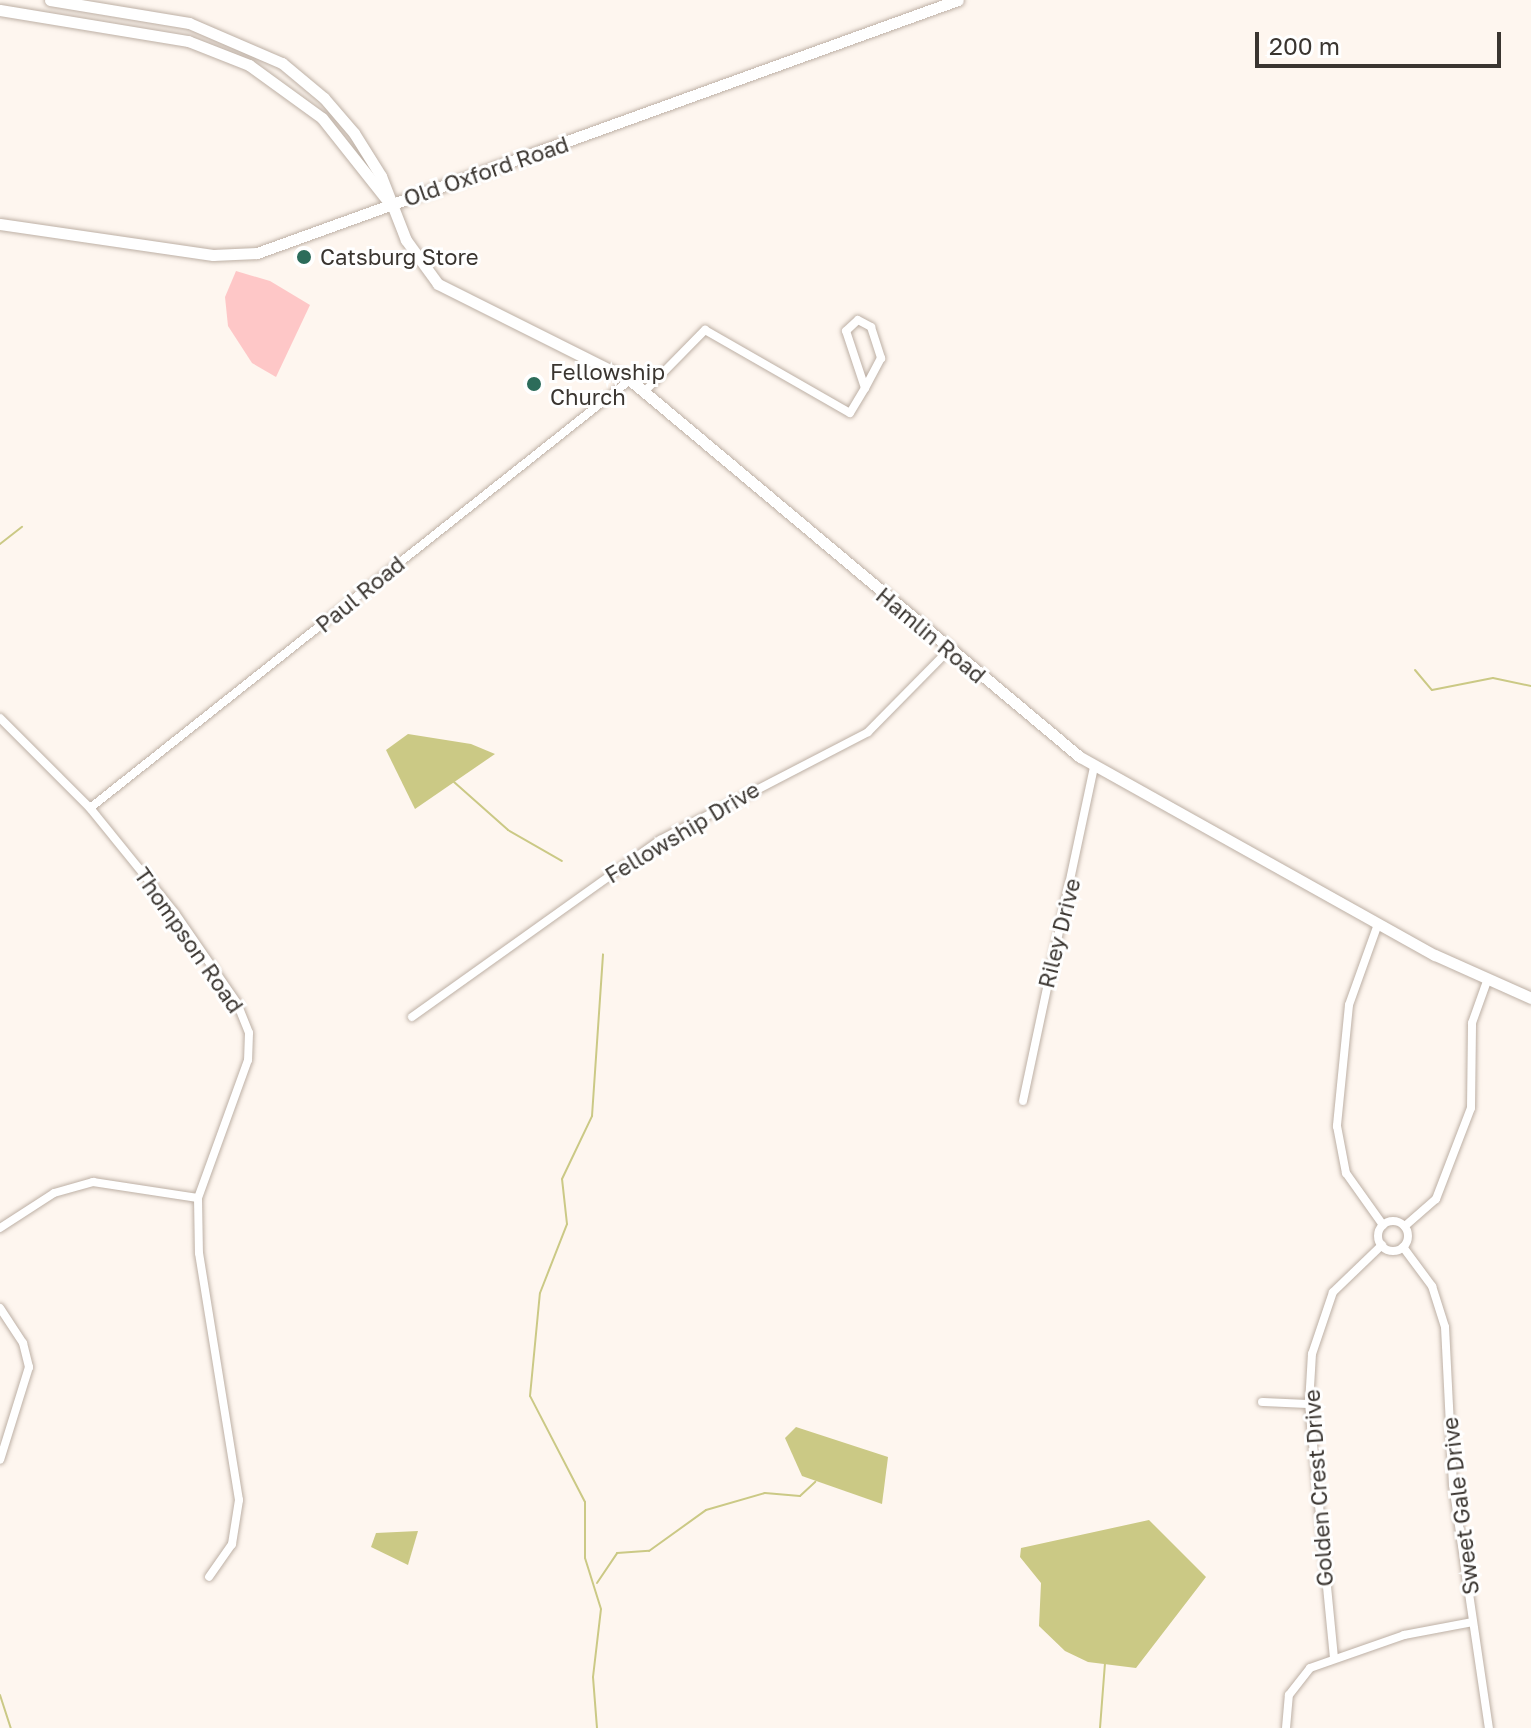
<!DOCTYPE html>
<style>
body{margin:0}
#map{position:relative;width:1531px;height:1728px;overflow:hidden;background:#fef6ef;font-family:"Golos Text",sans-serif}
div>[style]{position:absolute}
.green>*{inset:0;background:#fec7c7}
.water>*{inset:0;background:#cbc985}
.stream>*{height:2px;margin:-1px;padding:0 1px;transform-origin:1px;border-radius:1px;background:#cbc985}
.roads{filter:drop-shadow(0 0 2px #bdb0a5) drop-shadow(0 0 2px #bdb0a5)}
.street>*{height:8px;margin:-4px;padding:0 4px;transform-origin:4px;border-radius:4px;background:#fff}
.street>.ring{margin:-4px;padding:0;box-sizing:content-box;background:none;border:8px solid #fff;border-radius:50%}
.secondary>*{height:11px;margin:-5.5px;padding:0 5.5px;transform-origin:5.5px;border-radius:5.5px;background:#fff}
.dots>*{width:22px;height:22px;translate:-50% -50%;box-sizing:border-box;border:4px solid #fff;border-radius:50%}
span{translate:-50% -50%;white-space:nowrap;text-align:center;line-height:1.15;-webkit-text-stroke:6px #fff;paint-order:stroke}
.street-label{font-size:22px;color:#3a3530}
.poi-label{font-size:22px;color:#3a3530}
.left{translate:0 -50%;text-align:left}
.scale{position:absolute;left:1255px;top:32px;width:246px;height:36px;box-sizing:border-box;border:4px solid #3a3530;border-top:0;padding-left:10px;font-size:24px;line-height:28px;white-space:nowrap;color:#3a3530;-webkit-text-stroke:6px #fff;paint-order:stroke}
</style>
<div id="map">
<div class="green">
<i style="clip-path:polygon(236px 271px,270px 281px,310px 305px,276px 377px,252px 363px,228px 326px,225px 297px)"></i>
</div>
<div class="water">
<i style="clip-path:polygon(408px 734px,471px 744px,495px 754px,415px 809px,386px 750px)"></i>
<i style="clip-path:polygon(796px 1427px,888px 1457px,882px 1504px,802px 1476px,785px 1438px)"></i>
<i style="clip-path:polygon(1149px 1520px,1206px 1577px,1136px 1668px,1088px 1662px,1065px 1651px,1039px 1626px,1041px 1583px,1020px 1557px,1021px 1548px)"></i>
<i style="clip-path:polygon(418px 1531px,408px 1565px,371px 1547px,376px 1533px)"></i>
</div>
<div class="stream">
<i style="left:0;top:544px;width:28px;rotate:-38deg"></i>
<i style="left:1415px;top:670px;width:26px;rotate:50deg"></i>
<i style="left:1432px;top:690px;width:62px;rotate:-11.1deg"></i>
<i style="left:1493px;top:678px;width:39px;rotate:12deg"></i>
<i style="left:454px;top:782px;width:72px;rotate:41.6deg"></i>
<i style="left:508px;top:830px;width:62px;rotate:29.9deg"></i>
<i style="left:597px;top:1583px;width:36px;rotate:-56deg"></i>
<i style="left:617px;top:1553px;width:32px;rotate:-4deg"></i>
<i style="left:649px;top:1551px;width:70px;rotate:-35.7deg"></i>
<i style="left:706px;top:1510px;width:61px;rotate:-16.1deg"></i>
<i style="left:765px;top:1493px;width:35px;rotate:5deg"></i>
<i style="left:800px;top:1496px;width:21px;rotate:-43deg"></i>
<i style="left:0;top:1695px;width:35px;rotate:72deg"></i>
<i style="left:597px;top:1728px;width:51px;rotate:-94.5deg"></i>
<i style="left:593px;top:1677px;width:68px;rotate:-83.3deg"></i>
<i style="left:601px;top:1609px;width:53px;rotate:-107.4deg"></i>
<i style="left:585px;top:1558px;width:56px;rotate:-90deg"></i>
<i style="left:585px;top:1502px;width:119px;rotate:-117.4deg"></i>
<i style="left:530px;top:1396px;width:103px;rotate:-84.5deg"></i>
<i style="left:540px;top:1293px;width:74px;rotate:-68.6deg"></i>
<i style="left:567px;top:1224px;width:45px;rotate:-96.3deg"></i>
<i style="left:562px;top:1179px;width:70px;rotate:-64.5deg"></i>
<i style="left:592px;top:1116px;width:162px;rotate:-86.1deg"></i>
<i style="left:1100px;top:1728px;width:65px;rotate:-85.6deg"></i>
</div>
<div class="roads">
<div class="street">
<i style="left:858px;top:320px;width:15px;rotate:28deg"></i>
<i style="left:871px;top:327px;width:33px;rotate:72deg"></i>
<i style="left:881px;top:358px;width:34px;rotate:118deg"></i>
<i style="left:865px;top:388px;width:60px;rotate:-108.4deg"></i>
<i style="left:846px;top:331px;width:16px;rotate:-43deg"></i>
<i style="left:645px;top:391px;width:86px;rotate:-45.5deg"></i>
<i style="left:705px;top:330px;width:167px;rotate:29.8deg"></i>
<i style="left:850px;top:413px;width:29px;rotate:-59deg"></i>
<i style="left:0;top:718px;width:127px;rotate:45deg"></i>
<i style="left:90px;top:808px;width:135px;rotate:51deg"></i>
<i style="left:175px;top:913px;width:109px;rotate:55.4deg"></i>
<i style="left:237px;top:1003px;width:32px;rotate:68deg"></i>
<i style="left:249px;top:1033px;width:27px;rotate:92deg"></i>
<i style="left:248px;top:1060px;width:147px;rotate:109.9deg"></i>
<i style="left:198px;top:1198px;width:55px;rotate:89deg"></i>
<i style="left:199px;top:1253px;width:250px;rotate:80.8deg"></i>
<i style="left:239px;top:1500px;width:45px;rotate:99deg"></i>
<i style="left:232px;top:1544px;width:40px;rotate:124.9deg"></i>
<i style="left:90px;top:808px;width:689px;rotate:-38.4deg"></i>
<i style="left:1378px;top:924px;width:86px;rotate:109.7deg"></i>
<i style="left:1349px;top:1005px;width:122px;rotate:95.7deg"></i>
<i style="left:1337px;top:1126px;width:48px;rotate:79.2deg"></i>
<i style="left:1346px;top:1173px;width:64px;rotate:54.6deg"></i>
<i style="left:412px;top:1017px;width:305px;rotate:-35.5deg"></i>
<i style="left:660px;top:840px;width:234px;rotate:-27.4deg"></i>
<i style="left:868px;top:732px;width:115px;rotate:-45.4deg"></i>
<i style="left:1023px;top:1101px;width:342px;rotate:-78deg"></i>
<i class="ring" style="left:1378px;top:1221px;width:22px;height:22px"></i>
<i style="left:1405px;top:1226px;width:41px;rotate:-41.1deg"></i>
<i style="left:1436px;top:1199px;width:97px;rotate:-69deg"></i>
<i style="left:1471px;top:1108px;width:85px;rotate:-89.3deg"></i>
<i style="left:1472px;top:1023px;width:45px;rotate:-70.3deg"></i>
<i style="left:0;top:1228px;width:64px;rotate:-32.9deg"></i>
<i style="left:54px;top:1193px;width:41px;rotate:-15.8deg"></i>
<i style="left:93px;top:1182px;width:106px;rotate:8.7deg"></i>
<i style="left:1403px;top:1247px;width:49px;rotate:53.4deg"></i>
<i style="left:1432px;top:1286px;width:43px;rotate:72.4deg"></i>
<i style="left:1445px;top:1327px;width:158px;rotate:87.1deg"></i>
<i style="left:1453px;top:1485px;width:246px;rotate:81.6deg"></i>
<i style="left:0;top:1308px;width:42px;rotate:56.7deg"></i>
<i style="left:23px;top:1343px;width:25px;rotate:76deg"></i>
<i style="left:29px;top:1367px;width:97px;rotate:107.3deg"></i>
<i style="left:1262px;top:1402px;width:47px;rotate:2.4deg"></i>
<i style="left:1334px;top:1658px;width:255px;rotate:-95.6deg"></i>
<i style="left:1309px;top:1404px;width:50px;rotate:-86.6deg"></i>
<i style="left:1312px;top:1354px;width:65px;rotate:-71.3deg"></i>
<i style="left:1333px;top:1292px;width:68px;rotate:-43.8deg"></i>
<i style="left:1286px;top:1728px;width:33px;rotate:-85deg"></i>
<i style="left:1289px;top:1695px;width:34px;rotate:-52deg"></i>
<i style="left:1310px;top:1668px;width:100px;rotate:-19.3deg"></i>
<i style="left:1404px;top:1635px;width:70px;rotate:-10.7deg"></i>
</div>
<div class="secondary">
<i style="left:50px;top:0;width:141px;rotate:9.4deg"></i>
<i style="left:189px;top:23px;width:101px;rotate:23.3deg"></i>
<i style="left:282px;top:63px;width:55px;rotate:39.8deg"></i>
<i style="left:324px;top:98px;width:46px;rotate:49.4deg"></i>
<i style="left:354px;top:133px;width:51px;rotate:57.9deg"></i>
<i style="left:381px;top:176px;width:69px;rotate:68.7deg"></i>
<i style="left:406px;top:240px;width:54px;rotate:54deg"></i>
<i style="left:438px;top:284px;width:215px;rotate:26.6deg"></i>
<i style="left:630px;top:380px;width:587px;rotate:39.96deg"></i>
<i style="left:1080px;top:757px;width:406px;rotate:29.2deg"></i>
<i style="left:1435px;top:955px;width:105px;rotate:24.1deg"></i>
<i style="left:0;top:10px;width:191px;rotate:9.4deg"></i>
<i style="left:188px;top:41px;width:66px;rotate:21.5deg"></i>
<i style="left:249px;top:65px;width:90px;rotate:36deg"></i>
<i style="left:322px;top:118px;width:105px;rotate:51.6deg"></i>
<i style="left:0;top:224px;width:215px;rotate:8.3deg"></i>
<i style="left:213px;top:255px;width:44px;rotate:-2.6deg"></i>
<i style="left:257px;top:253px;width:745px;rotate:-19.85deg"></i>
</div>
</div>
<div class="dots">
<i style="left:304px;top:257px;background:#2c6c5a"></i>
<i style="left:534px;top:384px;background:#2c6c5a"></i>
</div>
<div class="street-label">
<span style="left:486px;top:171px;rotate:-19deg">Old Oxford Road</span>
<span style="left:360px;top:594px;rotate:-39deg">Paul Road</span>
<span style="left:931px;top:635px;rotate:40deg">Hamlin Road</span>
<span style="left:682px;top:832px;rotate:-31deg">Fellowship Drive</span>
<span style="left:1059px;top:933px;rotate:-76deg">Riley Drive</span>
<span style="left:189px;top:940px;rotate:55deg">Thompson Road</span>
<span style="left:1318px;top:1488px;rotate:-94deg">Golden Crest Drive</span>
<span style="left:1460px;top:1506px;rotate:-97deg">Sweet Gale Drive</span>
</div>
<div class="poi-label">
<span class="left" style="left:320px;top:257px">Catsburg Store</span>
<span class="left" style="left:550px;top:384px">Fellowship<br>Church</span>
</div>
<div class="scale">200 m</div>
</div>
